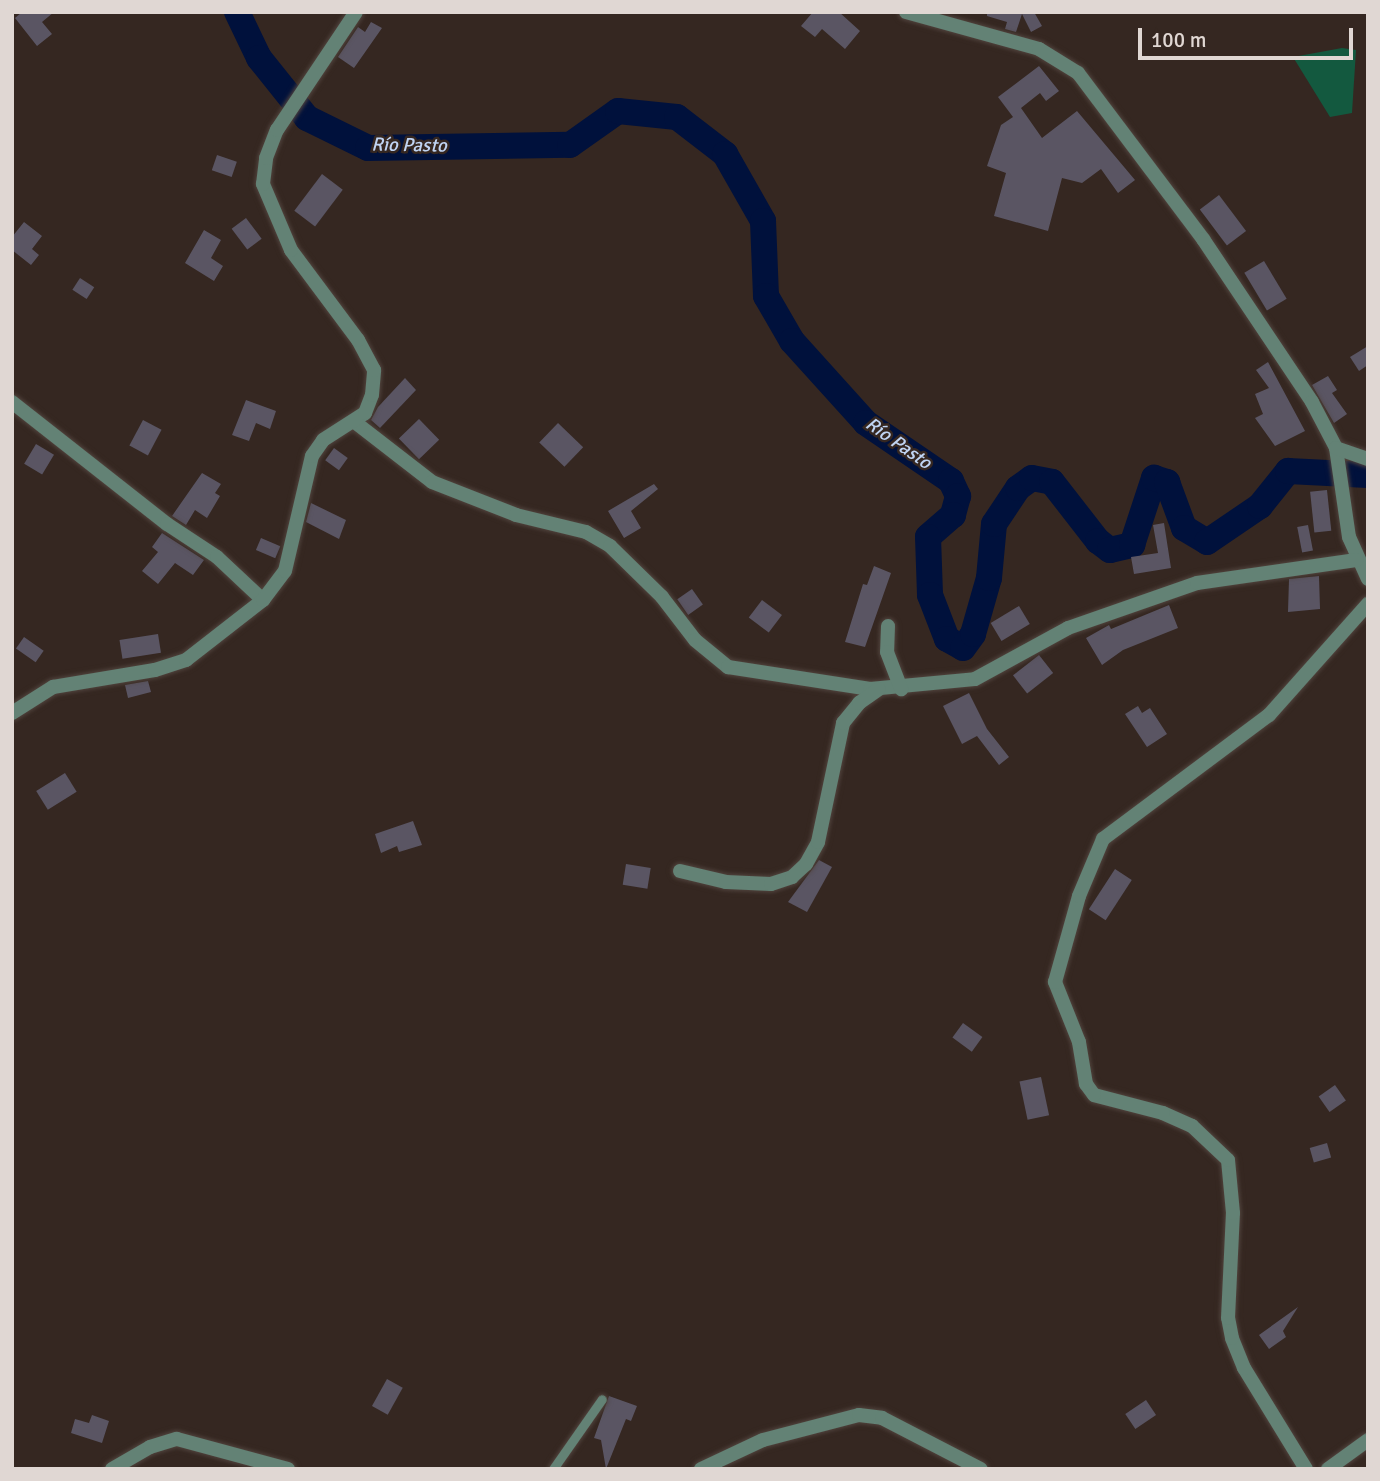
<!DOCTYPE html>
<meta charset="utf-8">
<style>
body{margin:0}
#map{position:relative;width:1380px;height:1481px;overflow:hidden;background:#352721;font-family:Signika,sans-serif}
div>[style]{position:absolute}
.green>*{inset:0;background:#13593f}
.river>*{height:26px;margin:-13px;padding:0 13px;transform-origin:13px;border-radius:13px;background:#00113c}
.building>*{inset:0;background:#5a5563;transform-origin:0 0}
.roads{filter:drop-shadow(0 0 2px #50433d) drop-shadow(0 0 2px #50433d)}
.service>*{height:9px;margin:-4.5px;padding:0 4.5px;transform-origin:4.5px;border-radius:4.5px;background:#638275}
.minor>*{height:14px;margin:-7px;padding:0 7px;transform-origin:7px;border-radius:7px;background:#638275}
span{translate:-50% -50%;white-space:nowrap;text-align:center;line-height:1.15;-webkit-text-stroke:5px #352721;paint-order:stroke}
.water-label{font-size:19px;color:#c0d4f3;font-style:italic}
.frame{position:absolute;inset:0;border:14px solid #e0d7d3;pointer-events:none}
.scale{position:absolute;left:1138px;top:28px;width:215px;height:32px;box-sizing:border-box;border:4px solid #e0d7d3;border-top:0;padding-left:9px;font-size:21px;line-height:24px;white-space:nowrap;color:#e0d7d3;-webkit-text-stroke:5px #352721;paint-order:stroke}
</style>
<div id="map">
<div class="green">
<i style="clip-path:polygon(1342px 48px,1356px 50px,1352px 113px,1330px 117px,1293px 57px)"></i>
</div>
<div class="river">
<i style="left:237px;top:12px;width:51px;rotate:64.4deg"></i>
<i style="left:259px;top:58px;width:77px;rotate:51.3deg"></i>
<i style="left:307px;top:118px;width:68px;rotate:26.2deg"></i>
<i style="left:368px;top:148px;width:202px;rotate:-0.9deg"></i>
<i style="left:570px;top:145px;width:59px;rotate:-35.3deg"></i>
<i style="left:618px;top:111px;width:59px;rotate:5.8deg"></i>
<i style="left:677px;top:117px;width:61px;rotate:37.6deg"></i>
<i style="left:725px;top:154px;width:77px;rotate:60.4deg"></i>
<i style="left:763px;top:221px;width:75px;rotate:87.7deg"></i>
<i style="left:766px;top:296px;width:52px;rotate:60deg"></i>
<i style="left:792px;top:341px;width:110px;rotate:47.9deg"></i>
<i style="left:866px;top:423px;width:103px;rotate:34.3deg"></i>
<i style="left:951px;top:481px;width:17px;rotate:65deg"></i>
<i style="left:958px;top:496px;width:20px;rotate:105deg"></i>
<i style="left:953px;top:515px;width:33px;rotate:139deg"></i>
<i style="left:928px;top:537px;width:58px;rotate:88deg"></i>
<i style="left:930px;top:595px;width:47px;rotate:68.9deg"></i>
<i style="left:947px;top:639px;width:18px;rotate:29deg"></i>
<i style="left:963px;top:648px;width:17px;rotate:-54deg"></i>
<i style="left:973px;top:634px;width:58px;rotate:-74.1deg"></i>
<i style="left:989px;top:578px;width:54px;rotate:-84.7deg"></i>
<i style="left:994px;top:524px;width:43px;rotate:-56.3deg"></i>
<i style="left:1018px;top:488px;width:17px;rotate:-36deg"></i>
<i style="left:1032px;top:478px;width:20px;rotate:11deg"></i>
<i style="left:1052px;top:482px;width:75px;rotate:52.1deg"></i>
<i style="left:1098px;top:541px;width:15px;rotate:37deg"></i>
<i style="left:1110px;top:550px;width:23px;rotate:-13deg"></i>
<i style="left:1132px;top:545px;width:71px;rotate:-71.8deg"></i>
<i style="left:1154px;top:478px;width:14px;rotate:17deg"></i>
<i style="left:1167px;top:482px;width:49px;rotate:69.7deg"></i>
<i style="left:1184px;top:528px;width:27px;rotate:31deg"></i>
<i style="left:1207px;top:542px;width:64px;rotate:-34.2deg"></i>
<i style="left:1260px;top:506px;width:45px;rotate:-51.3deg"></i>
<i style="left:1288px;top:471px;width:80px;rotate:2.9deg"></i>
</div>
<div class="building">
<i style="clip-path:polygon(22px 12px,54px 12px,42px 22px,52px 34px,37px 46px,15px 18px)"></i>
<i style="clip-path:polygon(813px 12px,839px 12px,860px 31px,845px 49px,822px 29px,815px 37px,801px 26px)"></i>
<i style="clip-path:polygon(987px 12px,1034px 12px,1042px 26px,1031px 32px,1022px 14px,1016px 32px,1005px 29px,1007px 22px,987px 16px)"></i>
<i style="clip-path:polygon(371px 22px,382px 28px,354px 68px,338px 57px,358px 27px,365px 32px)"></i>
<i style="clip-path:polygon(1039px 66px,1059px 91px,1046px 101px,1040px 93px,1021px 108px,1042px 138px,1077px 111px,1135px 180px,1118px 193px,1101px 169px,1082px 183px,1062px 178px,1048px 231px,994px 216px,1006px 173px,987px 166px,1001px 125px,1013px 117px,998px 97px)"></i>
<i style="left:217px;top:155px;width:21px;height:16px;rotate:19deg"></i>
<i style="left:322px;top:174px;width:26px;height:46px;rotate:37deg"></i>
<i style="left:1219px;top:195px;width:45px;height:24px;rotate:53deg"></i>
<i style="left:246px;top:218px;width:26px;height:18px;rotate:53deg"></i>
<i style="clip-path:polygon(24px 222px,42px 236px,32px 249px,39px 255px,31px 265px,12px 250px,12px 237px)"></i>
<i style="clip-path:polygon(204px 230px,221px 240px,211px 258px,223px 266px,214px 281px,185px 263px)"></i>
<i style="left:1264px;top:261px;width:44px;height:23px;rotate:59deg"></i>
<i style="left:80px;top:278px;width:17px;height:14px;rotate:33deg"></i>
<i style="clip-path:polygon(1368px 346px,1368px 365px,1359px 371px,1350px 357px)"></i>
<i style="clip-path:polygon(1268px 362px,1305px 431px,1275px 446px,1255px 418px,1263px 414px,1255px 394px,1269px 388px,1256px 370px)"></i>
<i style="clip-path:polygon(1328px 376px,1337px 390px,1332px 393px,1347px 414px,1334px 423px,1312px 385px)"></i>
<i style="clip-path:polygon(405px 378px,416px 390px,380px 428px,371px 420px,378px 407px)"></i>
<i style="clip-path:polygon(246px 400px,276px 411px,270px 429px,256px 423px,249px 441px,232px 435px)"></i>
<i style="left:419px;top:419px;width:29px;height:28px;rotate:46deg"></i>
<i style="left:143px;top:420px;width:21px;height:29px;rotate:28deg"></i>
<i style="left:558px;top:423px;width:35px;height:27px;rotate:44deg"></i>
<i style="left:36px;top:444px;width:21px;height:23px;rotate:31deg"></i>
<i style="left:334px;top:448px;width:17px;height:15px;rotate:36deg"></i>
<i style="clip-path:polygon(202px 473px,221px 484px,215px 493px,220px 496px,207px 518px,195px 510px,186px 525px,172px 516px)"></i>
<i style="clip-path:polygon(654px 484px,658px 489px,631px 511px,641px 528px,624px 538px,608px 511px)"></i>
<i style="left:1327px;top:490px;width:41px;height:17px;rotate:84deg"></i>
<i style="clip-path:polygon(311px 503px,346px 520px,339px 539px,306px 522px)"></i>
<i style="clip-path:polygon(1164px 523px,1171px 568px,1134px 574px,1131px 557px,1158px 553px,1153px 525px)"></i>
<i style="left:1308px;top:525px;width:26px;height:11px;rotate:79deg"></i>
<i style="clip-path:polygon(162px 533px,204px 560px,193px 575px,175px 563px,158px 584px,142px 571px,158px 552px,152px 547px)"></i>
<i style="left:261px;top:538px;width:21px;height:13px;rotate:23deg"></i>
<i style="clip-path:polygon(874px 566px,891px 573px,865px 647px,845px 642px,863px 584px,867px 585px)"></i>
<i style="clip-path:polygon(1319px 576px,1320px 609px,1288px 612px,1289px 579px)"></i>
<i style="left:692px;top:589px;width:19px;height:18px;rotate:55deg"></i>
<i style="left:762px;top:600px;width:25px;height:22px;rotate:37deg"></i>
<i style="clip-path:polygon(1169px 605px,1178px 628px,1123px 650px,1102px 665px,1086px 638px,1109px 625px,1111px 629px)"></i>
<i style="left:1019px;top:606px;width:21px;height:33px;rotate:59deg"></i>
<i style="left:158px;top:634px;width:19px;height:39px;rotate:81deg"></i>
<i style="left:24px;top:637px;width:24px;height:14px;rotate:35deg"></i>
<i style="left:1039px;top:655px;width:23px;height:33px;rotate:52deg"></i>
<i style="clip-path:polygon(148px 681px,151px 692px,128px 698px,125px 685px)"></i>
<i style="clip-path:polygon(969px 693px,987px 729px,1009px 757px,999px 765px,977px 736px,962px 744px,943px 706px)"></i>
<i style="clip-path:polygon(1138px 706px,1142px 713px,1150px 708px,1167px 734px,1147px 747px,1125px 714px)"></i>
<i style="left:65px;top:773px;width:22px;height:34px;rotate:58deg"></i>
<i style="clip-path:polygon(413px 821px,422px 845px,399px 852px,397px 846px,381px 853px,375px 834px)"></i>
<i style="clip-path:polygon(819px 860px,832px 867px,807px 912px,788px 902px)"></i>
<i style="left:626px;top:864px;width:25px;height:21px;rotate:9deg"></i>
<i style="left:1115px;top:869px;width:20px;height:48px;rotate:33deg"></i>
<i style="left:963px;top:1023px;width:24px;height:18px;rotate:36deg"></i>
<i style="left:1041px;top:1077px;width:39px;height:22px;rotate:78deg"></i>
<i style="left:1335px;top:1085px;width:19px;height:20px;rotate:55deg"></i>
<i style="left:1327px;top:1143px;width:15px;height:18px;rotate:74deg"></i>
<i style="clip-path:polygon(1298px 1307px,1283px 1331px,1286px 1337px,1269px 1349px,1259px 1335px)"></i>
<i style="left:387px;top:1379px;width:18px;height:31px;rotate:29deg"></i>
<i style="clip-path:polygon(609px 1396px,637px 1406px,631px 1421px,626px 1419px,606px 1469px,601px 1440px,594px 1438px)"></i>
<i style="left:1146px;top:1400px;width:18px;height:25px;rotate:56deg"></i>
<i style="clip-path:polygon(92px 1415px,109px 1421px,102px 1443px,71px 1433px,75px 1419px,89px 1423px)"></i>
</div>
<div class="roads">
<div class="service">
<i style="left:553px;top:1469px;width:85px;rotate:-55deg"></i>
</div>
<div class="minor">
<i style="left:906px;top:12px;width:138px;rotate:15.5deg"></i>
<i style="left:1039px;top:49px;width:46px;rotate:31.6deg"></i>
<i style="left:1078px;top:73px;width:208px;rotate:53deg"></i>
<i style="left:1203px;top:239px;width:196px;rotate:56.2deg"></i>
<i style="left:1312px;top:402px;width:52px;rotate:62.4deg"></i>
<i style="left:1336px;top:448px;width:90px;rotate:81.7deg"></i>
<i style="left:1349px;top:537px;width:46px;rotate:65.7deg"></i>
<i style="left:12px;top:402px;width:197px;rotate:38.2deg"></i>
<i style="left:167px;top:524px;width:60px;rotate:33.4deg"></i>
<i style="left:217px;top:557px;width:63px;rotate:43.1deg"></i>
<i style="left:356px;top:423px;width:96px;rotate:37.8deg"></i>
<i style="left:432px;top:482px;width:90px;rotate:21.4deg"></i>
<i style="left:516px;top:515px;width:72px;rotate:13.7deg"></i>
<i style="left:586px;top:532px;width:28px;rotate:30deg"></i>
<i style="left:610px;top:546px;width:73px;rotate:44.4deg"></i>
<i style="left:662px;top:597px;width:54px;rotate:52.5deg"></i>
<i style="left:695px;top:640px;width:43px;rotate:39.3deg"></i>
<i style="left:728px;top:667px;width:144px;rotate:8.8deg"></i>
<i style="left:870px;top:689px;width:105px;rotate:-5.4deg"></i>
<i style="left:975px;top:679px;width:106px;rotate:-28.7deg"></i>
<i style="left:1068px;top:628px;width:137px;rotate:-19.2deg"></i>
<i style="left:1197px;top:583px;width:161px;rotate:-8.2deg"></i>
<i style="left:1336px;top:448px;width:34px;rotate:19deg"></i>
<i style="left:888px;top:626px;width:26px;rotate:92deg"></i>
<i style="left:887px;top:652px;width:40px;rotate:69deg"></i>
<i style="left:12px;top:713px;width:49px;rotate:-32.4deg"></i>
<i style="left:53px;top:687px;width:103px;rotate:-9.5deg"></i>
<i style="left:155px;top:670px;width:33px;rotate:-18deg"></i>
<i style="left:186px;top:660px;width:98px;rotate:-37.9deg"></i>
<i style="left:263px;top:600px;width:36px;rotate:-53deg"></i>
<i style="left:285px;top:571px;width:118px;rotate:-76.8deg"></i>
<i style="left:312px;top:456px;width:19px;rotate:-55deg"></i>
<i style="left:323px;top:440px;width:50px;rotate:-32.7deg"></i>
<i style="left:365px;top:413px;width:19px;rotate:-69deg"></i>
<i style="left:372px;top:395px;width:25px;rotate:-85deg"></i>
<i style="left:374px;top:370px;width:34px;rotate:-118deg"></i>
<i style="left:358px;top:340px;width:112px;rotate:-126.7deg"></i>
<i style="left:291px;top:250px;width:72px;rotate:-113deg"></i>
<i style="left:263px;top:184px;width:26px;rotate:-83deg"></i>
<i style="left:266px;top:158px;width:30px;rotate:-69deg"></i>
<i style="left:277px;top:130px;width:142px;rotate:-56.2deg"></i>
<i style="left:680px;top:871px;width:47px;rotate:13.4deg"></i>
<i style="left:726px;top:882px;width:45px;rotate:2.5deg"></i>
<i style="left:771px;top:884px;width:22px;rotate:-18deg"></i>
<i style="left:792px;top:877px;width:19px;rotate:-43deg"></i>
<i style="left:806px;top:864px;width:25px;rotate:-61deg"></i>
<i style="left:818px;top:842px;width:122px;rotate:-78.1deg"></i>
<i style="left:843px;top:723px;width:26px;rotate:-51deg"></i>
<i style="left:859px;top:703px;width:24px;rotate:-35deg"></i>
<i style="left:112px;top:1469px;width:44px;rotate:-30.1deg"></i>
<i style="left:150px;top:1447px;width:28px;rotate:-17deg"></i>
<i style="left:177px;top:1439px;width:115px;rotate:15.1deg"></i>
<i style="left:701px;top:1469px;width:68px;rotate:-25.1deg"></i>
<i style="left:763px;top:1440px;width:99px;rotate:-14.6deg"></i>
<i style="left:859px;top:1415px;width:23px;rotate:7deg"></i>
<i style="left:882px;top:1418px;width:111px;rotate:27.3deg"></i>
<i style="left:1306px;top:1469px;width:119px;rotate:-121.5deg"></i>
<i style="left:1244px;top:1368px;width:32px;rotate:-112deg"></i>
<i style="left:1232px;top:1338px;width:20px;rotate:-101deg"></i>
<i style="left:1228px;top:1318px;width:105px;rotate:-87.3deg"></i>
<i style="left:1233px;top:1213px;width:53px;rotate:-95.4deg"></i>
<i style="left:1228px;top:1160px;width:50px;rotate:-136.6deg"></i>
<i style="left:1192px;top:1126px;width:32px;rotate:-156deg"></i>
<i style="left:1163px;top:1113px;width:71px;rotate:-165.4deg"></i>
<i style="left:1094px;top:1095px;width:14px;rotate:-126deg"></i>
<i style="left:1086px;top:1084px;width:43px;rotate:-99.5deg"></i>
<i style="left:1079px;top:1042px;width:65px;rotate:-111.8deg"></i>
<i style="left:1055px;top:982px;width:89px;rotate:-74.4deg"></i>
<i style="left:1079px;top:896px;width:62px;rotate:-67.2deg"></i>
<i style="left:1103px;top:839px;width:207px;rotate:-36.8deg"></i>
<i style="left:1269px;top:715px;width:149px;rotate:-48.3deg"></i>
<i style="left:1328px;top:1469px;width:49px;rotate:-35.9deg"></i>
</div>
</div>
<div class="water-label">
<span style="left:409px;top:146px;rotate:1deg">Río Pasto</span>
<span style="left:898px;top:444px;rotate:35deg">Río Pasto</span>
</div>
<div class="frame"></div>
<div class="scale">100 m</div>
</div>
